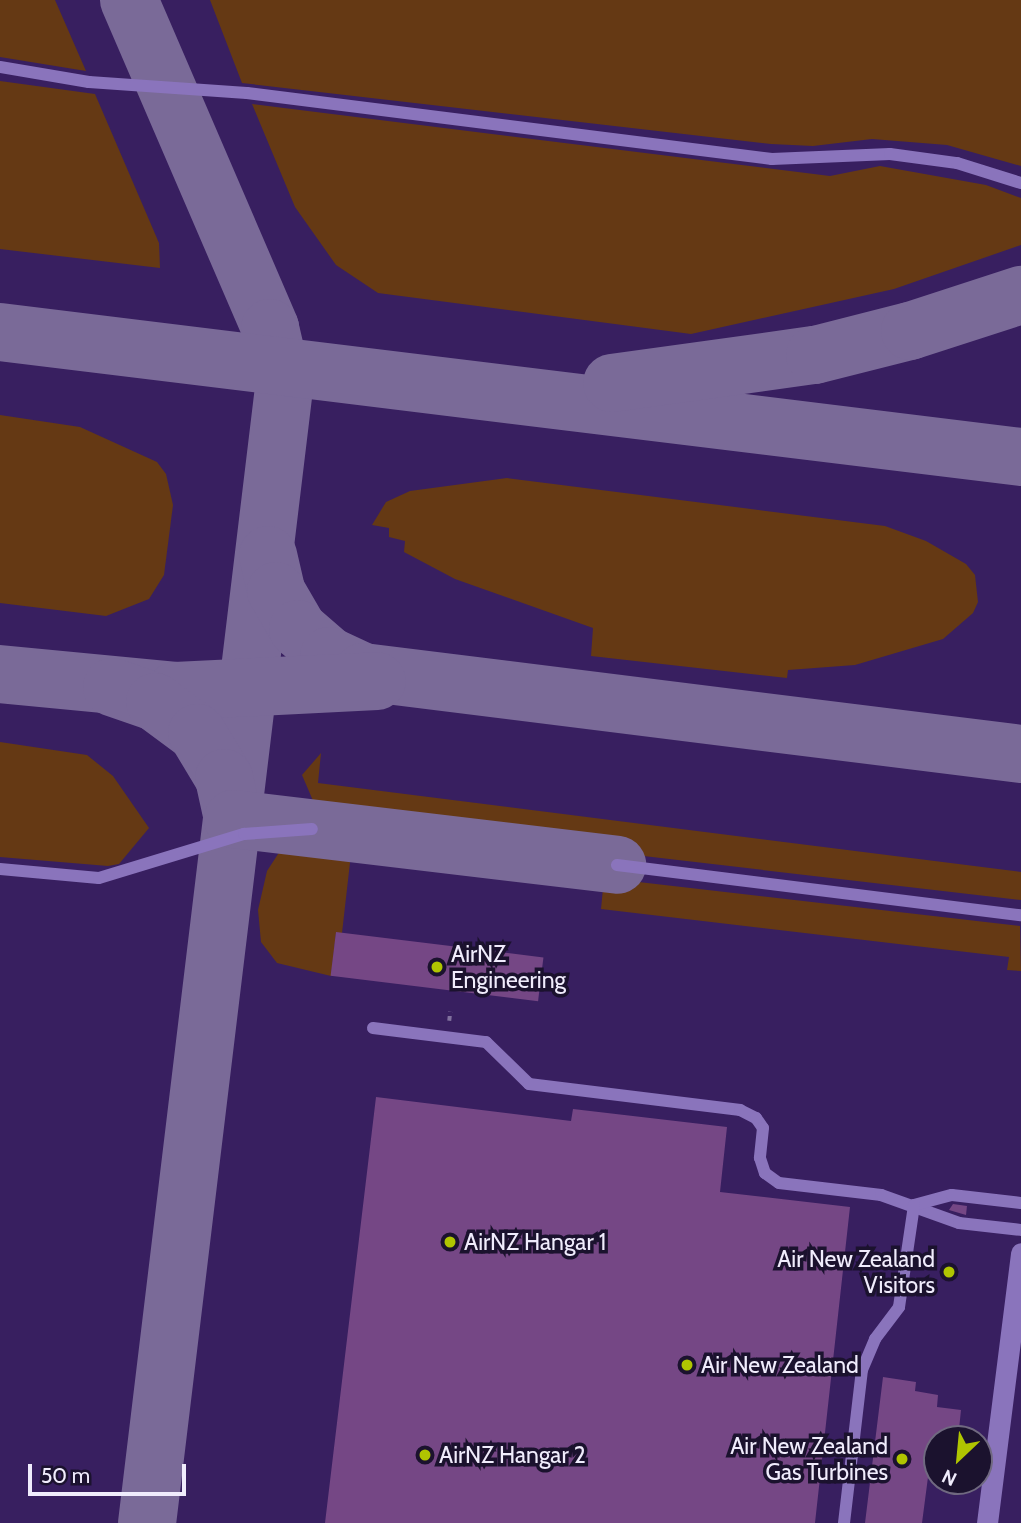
<!DOCTYPE html>
<style>
body{margin:0}
#map{position:relative;width:1021px;height:1523px;overflow:hidden;background:#381f60;font-family:Cabin,sans-serif}
div>[style]{position:absolute}
.green>*{inset:0;background:#653914}
.taxiway>*{height:58px;margin:-29px;padding:0 29px;transform-origin:29px;border-radius:29px;background:#7a6a98}
.building>*{inset:0;background:#754785;transform-origin:0 0}
.path>*{height:3.5px;margin-top:-1.75px;transform-origin:0;background:repeating-linear-gradient(90deg,#81719e 0 5px,transparent 0 8.5px)}
.lane>*{height:12px;margin:-6px;padding:0 6px;transform-origin:6px;border-radius:6px;background:#8a74bc}
.street>*{height:21px;margin:-10.5px;padding:0 10.5px;transform-origin:10.5px;border-radius:10.5px;background:#8a74bc}
.dots>*{width:19px;height:19px;translate:-50% -50%;box-sizing:border-box;border:4px solid #1b122e;border-radius:50%}
span{translate:-50% -50%;white-space:nowrap;text-align:center;line-height:1.15;-webkit-text-stroke:7px #1b122e;paint-order:stroke}
.poi-label{font-size:23px;color:#f0ecfc}
.left{translate:0 -50%;text-align:left}
.right{translate:-100% -50%;text-align:right}
.north{position:absolute;left:923px;top:1425px;width:70px;height:70px;box-sizing:border-box;background:#1b122e;border:2px solid #706980;border-radius:50%;rotate:206deg;font-size:19px;font-weight:700;line-height:28px;text-align:center;color:#f0ecfc}
.north::after{content:'';display:block;margin:auto;width:24px;height:32px;background:#b0c501;clip-path:polygon(50% 0,100% 100%,50% 72%,0 100%)}
.scale{position:absolute;left:28px;top:1464px;width:158px;height:32px;box-sizing:border-box;border:4px solid #f0ecfc;border-top:0;padding-left:9px;font-size:21px;line-height:24px;white-space:nowrap;color:#f0ecfc;-webkit-text-stroke:5px #1b122e;paint-order:stroke}
</style>
<div id="map">
<div class="green">
<i style="clip-path:polygon(0 0,55px 0,86px 71px,0 57px)"></i>
<i style="clip-path:polygon(210px 0,1021px 0,1021px 166px,947px 145px,872px 139px,813px 146px,771px 144px,242px 83px)"></i>
<i style="clip-path:polygon(0 81px,95px 94px,159px 243px,160px 268px,0 249px)"></i>
<i style="clip-path:polygon(252px 104px,830px 176px,880px 166px,986px 185px,1021px 198px,1021px 245px,894px 289px,691px 334px,378px 293px,336px 265px,295px 207px)"></i>
<i style="clip-path:polygon(0 415px,80px 427px,157px 462px,166px 474px,173px 505px,164px 575px,149px 599px,106px 616px,0 603px)"></i>
<i style="clip-path:polygon(507px 478px,885px 526px,926px 541px,966px 564px,975px 575px,978px 602px,973px 613px,943px 639px,855px 665px,788px 670px,787px 678px,591px 656px,593px 628px,455px 579px,404px 552px,405px 541px,389px 537px,389px 528px,372px 525px,386px 502px,410px 491px)"></i>
<i style="clip-path:polygon(0 742px,87px 755px,113px 776px,149px 828px,119px 864px,108px 866px,0 857px)"></i>
<i style="clip-path:polygon(321px 753px,318px 783px,1021px 872px,1021px 900px,333px 820px,317px 810px,302px 775px)"></i>
<i style="clip-path:polygon(305px 840px,352px 845px,342px 933px,336px 933px,331px 976px,277px 963px,261px 942px,258px 910px,267px 871px,280px 851px)"></i>
<i style="clip-path:polygon(604px 878px,1020px 926px,1021px 971px,1007px 970px,1009px 957px,601px 909px)"></i>
</div>
<div class="taxiway">
<i style="left:129px;top:0;width:357px;rotate:66.7deg"></i>
<i style="left:270px;top:328px;width:62px;rotate:76.9deg"></i>
<i style="left:284px;top:388px;width:1143px;rotate:96.88deg"></i>
<i style="left:0;top:332px;width:1029px;rotate:6.98deg"></i>
<i style="left:612px;top:383px;width:205px;rotate:-7.9deg"></i>
<i style="left:815px;top:355px;width:98px;rotate:-14.2deg"></i>
<i style="left:910px;top:331px;width:117px;rotate:-18deg"></i>
<i style="left:268px;top:555px;width:37px;rotate:77deg"></i>
<i style="left:276px;top:591px;width:44px;rotate:59.9deg"></i>
<i style="left:298px;top:629px;width:41px;rotate:41.1deg"></i>
<i style="left:329px;top:656px;width:38px;rotate:25deg"></i>
<i style="left:363px;top:672px;width:663px;rotate:7.1deg"></i>
<i style="left:0;top:674px;width:176px;rotate:5.5deg"></i>
<i style="left:175px;top:691px;width:202px;rotate:-2.8deg"></i>
<i style="left:112px;top:687px;width:46px;rotate:19.2deg"></i>
<i style="left:155px;top:702px;width:52px;rotate:36.4deg"></i>
<i style="left:197px;top:733px;width:52px;rotate:59deg"></i>
<i style="left:224px;top:778px;width:42px;rotate:77.6deg"></i>
<i style="left:233px;top:819px;width:387px;rotate:6.8deg"></i>
</div>
<div class="building">
<i style="left:336px;top:932px;width:209px;height:44px;rotate:7deg"></i>
<i style="clip-path:polygon(376px 1097px,571px 1121px,573px 1109px,727px 1127px,720px 1192px,850px 1207px,815px 1523px,325px 1523px)"></i>
<i style="clip-path:polygon(953px 1204px,967px 1206px,966px 1215px,949px 1210px)"></i>
<i style="clip-path:polygon(883px 1377px,916px 1382px,915px 1391px,938px 1395px,937px 1407px,961px 1410px,958px 1439px,933px 1439px,922px 1523px,865px 1523px)"></i>
</div>
<div class="path">
<i style="left:449px;top:1021px;width:9px;rotate:-84deg"></i>
</div>
<div class="lane">
<i style="left:0;top:67px;width:90px;rotate:9.6deg"></i>
<i style="left:89px;top:82px;width:158px;rotate:4deg"></i>
<i style="left:247px;top:93px;width:529px;rotate:7.17deg"></i>
<i style="left:772px;top:159px;width:118px;rotate:-2.4deg"></i>
<i style="left:890px;top:154px;width:68px;rotate:7.7deg"></i>
<i style="left:957px;top:163px;width:67px;rotate:17.4deg"></i>
<i style="left:617px;top:865px;width:407px;rotate:7.1deg"></i>
<i style="left:0;top:869px;width:99px;rotate:5.2deg"></i>
<i style="left:99px;top:878px;width:152px;rotate:-16.9deg"></i>
<i style="left:244px;top:834px;width:68px;rotate:-4.2deg"></i>
<i style="left:373px;top:1028px;width:114px;rotate:7.1deg"></i>
<i style="left:486px;top:1042px;width:60px;rotate:44.3deg"></i>
<i style="left:529px;top:1084px;width:213px;rotate:7deg"></i>
<i style="left:740px;top:1110px;width:18px;rotate:27deg"></i>
<i style="left:756px;top:1118px;width:12px;rotate:55deg"></i>
<i style="left:763px;top:1128px;width:30px;rotate:96deg"></i>
<i style="left:760px;top:1158px;width:16px;rotate:72deg"></i>
<i style="left:765px;top:1173px;width:17px;rotate:36deg"></i>
<i style="left:779px;top:1183px;width:103px;rotate:6.7deg"></i>
<i style="left:881px;top:1195px;width:83px;rotate:19.7deg"></i>
<i style="left:959px;top:1223px;width:62px;rotate:6.4deg"></i>
<i style="left:914px;top:1205px;width:39px;rotate:-15deg"></i>
<i style="left:952px;top:1195px;width:69px;rotate:6.6deg"></i>
<i style="left:844px;top:1523px;width:154px;rotate:-83.3deg"></i>
<i style="left:862px;top:1370px;width:34px;rotate:-67deg"></i>
<i style="left:875px;top:1339px;width:40px;rotate:-53deg"></i>
<i style="left:899px;top:1307px;width:103px;rotate:-81.6deg"></i>
</div>
<div class="street">
<i style="left:987px;top:1523px;width:272px;rotate:-82.8deg"></i>
</div>
<div class="dots">
<i style="left:437px;top:967px;background:#b0c501"></i>
<i style="left:450px;top:1242px;background:#b0c501"></i>
<i style="left:949px;top:1272px;background:#b0c501"></i>
<i style="left:687px;top:1365px;background:#b0c501"></i>
<i style="left:425px;top:1455px;background:#b0c501"></i>
<i style="left:902px;top:1459px;background:#b0c501"></i>
</div>
<div class="poi-label">
<span class="left" style="left:451px;top:967px">AirNZ<br>Engineering</span>
<span class="left" style="left:464px;top:1242px">AirNZ Hangar 1</span>
<span class="right" style="left:935px;top:1272px">Air New Zealand<br>Visitors</span>
<span class="left" style="left:701px;top:1365px">Air New Zealand</span>
<span class="right" style="left:888px;top:1459px">Air New Zealand<br>Gas Turbines</span>
<span class="left" style="left:439px;top:1455px">AirNZ Hangar 2</span>
</div>
<div class="north">N</div>
<div class="scale">50 m</div>
</div>
